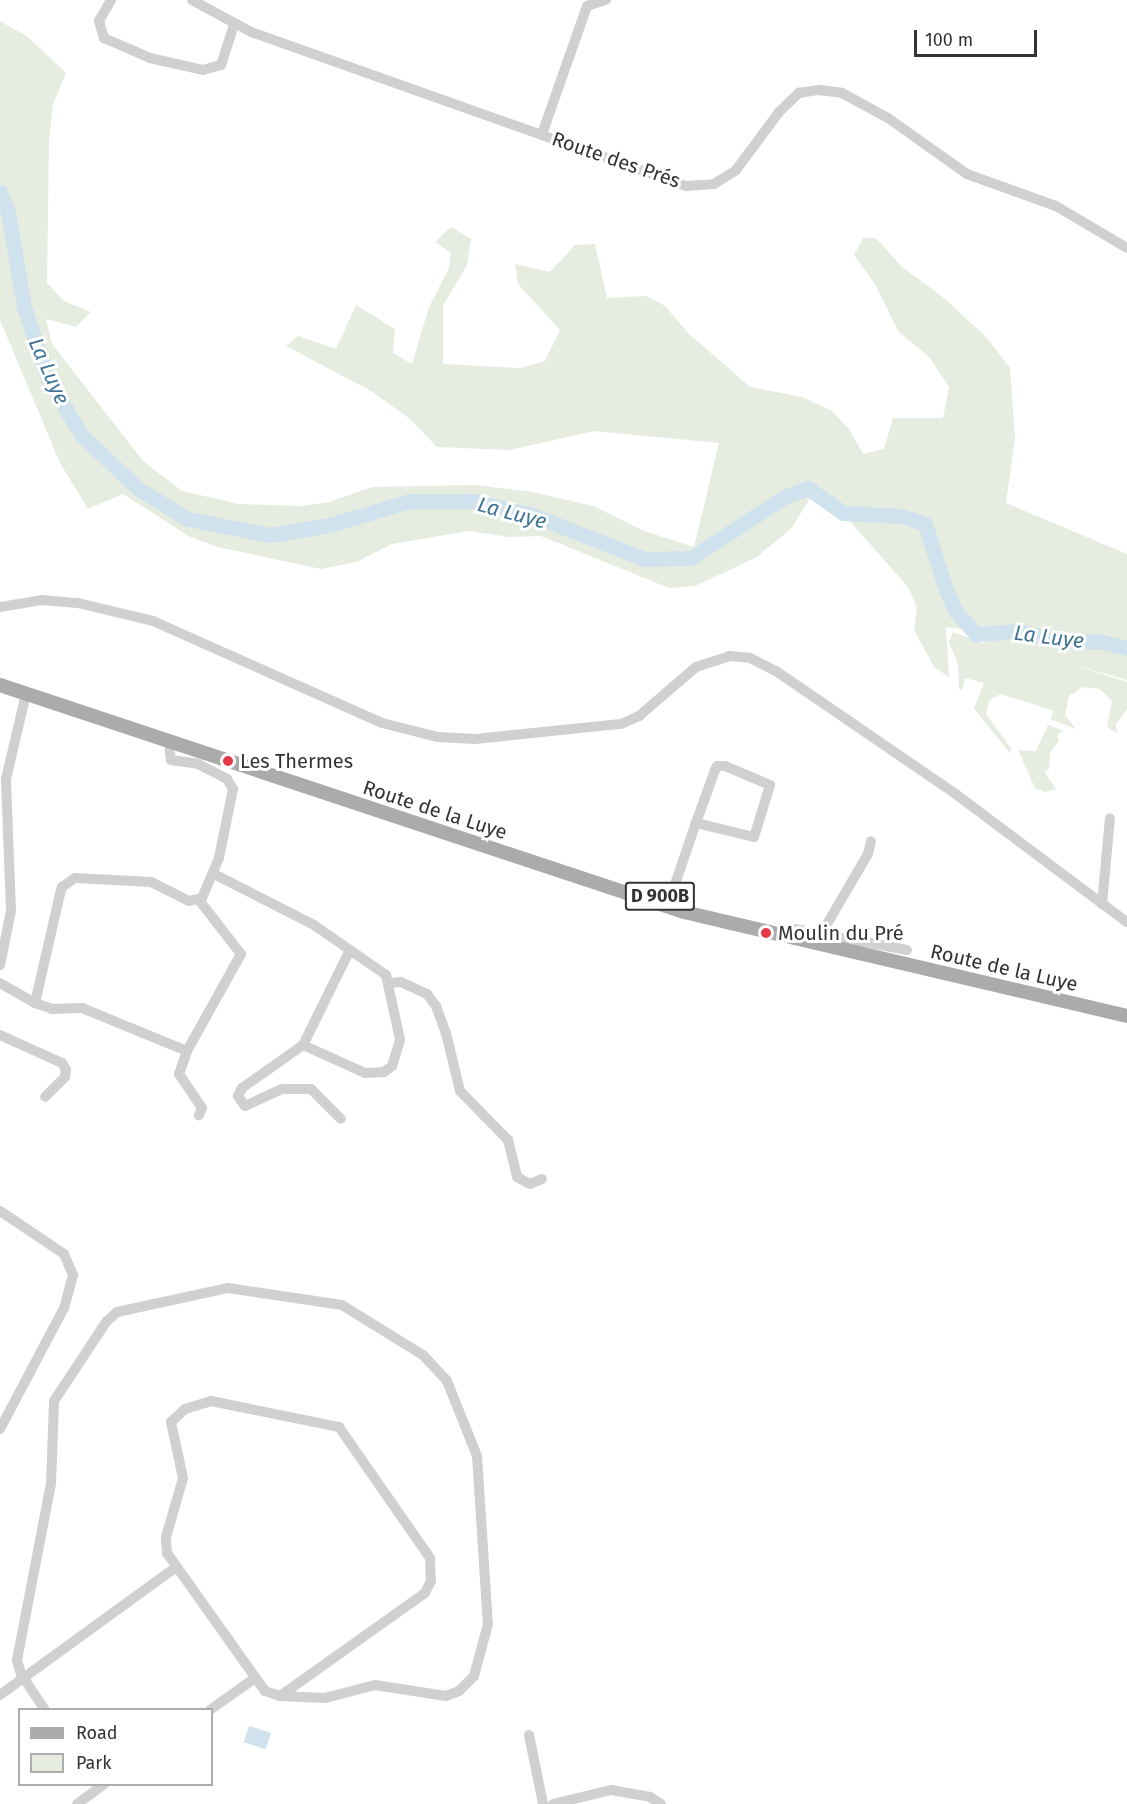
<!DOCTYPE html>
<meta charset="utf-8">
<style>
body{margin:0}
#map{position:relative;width:1127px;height:1804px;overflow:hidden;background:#fff;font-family:"Fira Sans",sans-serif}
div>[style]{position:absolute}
.green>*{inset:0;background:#e6ecdf}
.water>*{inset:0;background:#cfe2ee;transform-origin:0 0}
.river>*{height:15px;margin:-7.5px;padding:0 7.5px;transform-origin:7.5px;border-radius:7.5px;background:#cfe2ee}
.minor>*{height:10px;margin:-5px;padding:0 5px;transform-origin:5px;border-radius:5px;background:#d0d0d0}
.major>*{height:14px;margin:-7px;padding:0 7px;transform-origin:7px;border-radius:7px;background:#ababab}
.dots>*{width:16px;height:16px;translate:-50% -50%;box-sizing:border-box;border:3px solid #fff;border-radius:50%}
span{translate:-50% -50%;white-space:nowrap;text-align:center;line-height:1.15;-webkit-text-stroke:6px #fff;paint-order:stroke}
.shield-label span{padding:2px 4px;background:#fff;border:2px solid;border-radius:4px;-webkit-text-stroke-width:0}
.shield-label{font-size:18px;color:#333;font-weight:700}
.street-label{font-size:20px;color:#333}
.poi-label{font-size:20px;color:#333}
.left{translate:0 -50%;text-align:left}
.water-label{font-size:21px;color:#3f7597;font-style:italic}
.legend{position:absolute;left:18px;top:1708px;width:195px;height:78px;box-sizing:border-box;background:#fff;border:2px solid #adadad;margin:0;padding:8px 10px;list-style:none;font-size:18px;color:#333}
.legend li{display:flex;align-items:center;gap:12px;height:30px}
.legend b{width:30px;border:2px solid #adadad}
.scale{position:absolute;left:914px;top:30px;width:123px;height:27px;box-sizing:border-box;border:3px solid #333;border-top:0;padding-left:8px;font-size:18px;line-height:21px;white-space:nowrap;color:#333;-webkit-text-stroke:4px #fff;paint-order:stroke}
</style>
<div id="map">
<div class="green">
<i style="clip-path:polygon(0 21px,28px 37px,66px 73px,53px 104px,49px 142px,47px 283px,64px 301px,91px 312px,76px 327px,46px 319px,52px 344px,143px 461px,182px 491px,239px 504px,302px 506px,329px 502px,372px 487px,475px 485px,533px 492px,593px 506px,644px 531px,694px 547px,719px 443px,594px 431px,510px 450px,437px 447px,410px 419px,371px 391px,286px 346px,298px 336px,336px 349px,356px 305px,395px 329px,393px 353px,412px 364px,429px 307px,449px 268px,451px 253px,435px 242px,451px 227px,471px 239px,467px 265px,443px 306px,443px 364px,520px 368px,545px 361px,560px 330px,518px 284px,515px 264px,550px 272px,575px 245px,595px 244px,607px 298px,646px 296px,665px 306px,688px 333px,750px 387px,802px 397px,832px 411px,849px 429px,863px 454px,884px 449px,893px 418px,943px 418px,949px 387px,930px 358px,898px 331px,875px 284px,854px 255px,863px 238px,876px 238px,902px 267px,944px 298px,987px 338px,1010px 368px,1015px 438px,1006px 503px,1127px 554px,1127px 680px,1071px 664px,1127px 682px,1127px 709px,1116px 724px,1117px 733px,1107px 727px,1112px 701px,1100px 689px,1083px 687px,1069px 696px,1065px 715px,1076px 729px,1050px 719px,1054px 711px,1001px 694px,989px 700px,986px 714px,1012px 750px,1009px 752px,974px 708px,984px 683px,965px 678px,962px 691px,959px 688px,958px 664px,949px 642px,953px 632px,983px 643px,995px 634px,946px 627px,949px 677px,934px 667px,914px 630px,917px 607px,908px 587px,818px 485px,791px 529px,755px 558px,695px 586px,669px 588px,541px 536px,509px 537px,469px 531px,392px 544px,356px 562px,321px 569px,218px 547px,190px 537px,123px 494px,88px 509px,60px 463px,0 320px)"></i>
<i style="clip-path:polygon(1048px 725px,1064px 731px,1057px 734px,1059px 741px,1050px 752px,1049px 769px,1044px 771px,1056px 789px,1045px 792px,1035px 788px,1018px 750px,1036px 751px)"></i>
</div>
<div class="water">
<i style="left:249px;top:1726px;width:23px;height:17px;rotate:18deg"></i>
</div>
<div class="river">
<i style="left:0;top:192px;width:22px;rotate:68deg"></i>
<i style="left:8px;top:212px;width:96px;rotate:80.4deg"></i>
<i style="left:24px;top:307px;width:74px;rotate:71.8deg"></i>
<i style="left:47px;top:377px;width:69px;rotate:59.3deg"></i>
<i style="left:82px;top:436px;width:79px;rotate:43deg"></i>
<i style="left:140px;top:490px;width:56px;rotate:31.1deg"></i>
<i style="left:188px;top:519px;width:84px;rotate:11deg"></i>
<i style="left:270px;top:535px;width:60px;rotate:-9.6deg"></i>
<i style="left:329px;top:525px;width:84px;rotate:-16.5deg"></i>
<i style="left:410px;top:501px;width:63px"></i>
<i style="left:473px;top:501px;width:61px;rotate:13.3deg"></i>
<i style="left:532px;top:515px;width:120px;rotate:21.4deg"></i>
<i style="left:644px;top:559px;width:47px;rotate:-1.2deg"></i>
<i style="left:691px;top:558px;width:111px;rotate:-33.3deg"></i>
<i style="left:784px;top:497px;width:26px;rotate:-21deg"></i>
<i style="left:808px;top:488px;width:43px;rotate:35.5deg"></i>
<i style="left:843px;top:513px;width:59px;rotate:2.9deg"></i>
<i style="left:902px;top:516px;width:24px;rotate:19deg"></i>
<i style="left:925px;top:524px;width:69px;rotate:72.3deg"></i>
<i style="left:946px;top:590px;width:24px;rotate:66deg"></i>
<i style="left:956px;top:612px;width:30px;rotate:48deg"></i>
<i style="left:976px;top:634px;width:42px;rotate:-4.1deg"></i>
<i style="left:1018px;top:631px;width:42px;rotate:13.7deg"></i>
<i style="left:1059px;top:641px;width:44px;rotate:1.3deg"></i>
<i style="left:1103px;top:642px;width:25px;rotate:14deg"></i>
</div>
<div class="minor">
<i style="left:111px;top:0;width:24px;rotate:120deg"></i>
<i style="left:99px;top:21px;width:18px;rotate:74deg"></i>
<i style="left:104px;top:38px;width:50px;rotate:23.5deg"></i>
<i style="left:150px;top:58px;width:54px;rotate:12.8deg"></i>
<i style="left:203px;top:70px;width:19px;rotate:-16deg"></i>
<i style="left:221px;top:65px;width:42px;rotate:-72deg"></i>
<i style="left:192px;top:0;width:67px;rotate:28.5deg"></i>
<i style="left:251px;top:32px;width:462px;rotate:19.5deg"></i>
<i style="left:687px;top:186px;width:27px;rotate:-4deg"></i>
<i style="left:714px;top:184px;width:26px;rotate:-32deg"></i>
<i style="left:736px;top:170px;width:72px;rotate:-53.4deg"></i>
<i style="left:779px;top:112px;width:28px;rotate:-44deg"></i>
<i style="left:799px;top:93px;width:20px;rotate:-9deg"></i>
<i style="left:819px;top:90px;width:23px;rotate:7deg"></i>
<i style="left:842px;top:93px;width:52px;rotate:28.5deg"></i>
<i style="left:888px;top:118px;width:97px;rotate:35.3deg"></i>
<i style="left:967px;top:174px;width:95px;rotate:19.8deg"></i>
<i style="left:1056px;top:206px;width:82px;rotate:30.6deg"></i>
<i style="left:542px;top:134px;width:136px;rotate:-70.6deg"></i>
<i style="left:587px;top:6px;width:20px;rotate:-18deg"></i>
<i style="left:0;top:607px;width:43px;rotate:-9.5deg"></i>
<i style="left:42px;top:600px;width:36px;rotate:5deg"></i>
<i style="left:78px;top:603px;width:77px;rotate:13.5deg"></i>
<i style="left:153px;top:621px;width:251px;rotate:24deg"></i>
<i style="left:382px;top:723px;width:58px;rotate:14deg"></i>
<i style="left:438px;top:737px;width:37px;rotate:3deg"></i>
<i style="left:475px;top:739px;width:147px;rotate:-5.9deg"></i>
<i style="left:621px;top:724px;width:20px;rotate:-24deg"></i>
<i style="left:639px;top:716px;width:75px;rotate:-40.7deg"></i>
<i style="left:696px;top:667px;width:35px;rotate:-18deg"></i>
<i style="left:729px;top:656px;width:21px;rotate:5deg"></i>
<i style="left:750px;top:658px;width:29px;rotate:27deg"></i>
<i style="left:776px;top:671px;width:219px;rotate:34.4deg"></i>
<i style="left:957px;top:795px;width:212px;rotate:36.8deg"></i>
<i style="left:169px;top:742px;width:18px;rotate:84deg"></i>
<i style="left:171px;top:760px;width:27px;rotate:8deg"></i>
<i style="left:198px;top:764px;width:33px;rotate:27deg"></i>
<i style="left:227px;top:779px;width:12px;rotate:59deg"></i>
<i style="left:233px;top:789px;width:70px;rotate:101.5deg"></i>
<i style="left:219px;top:858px;width:43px;rotate:113deg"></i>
<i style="left:202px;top:898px;width:13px;rotate:167deg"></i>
<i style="left:189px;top:901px;width:42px;rotate:-153.4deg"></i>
<i style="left:151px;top:882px;width:76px;rotate:-177deg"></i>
<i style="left:75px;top:878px;width:16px;rotate:145deg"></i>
<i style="left:62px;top:887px;width:7px;rotate:106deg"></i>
<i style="left:60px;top:894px;width:112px;rotate:102.9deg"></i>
<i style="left:35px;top:1003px;width:18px;rotate:19deg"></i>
<i style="left:52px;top:1009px;width:30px;rotate:-2deg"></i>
<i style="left:82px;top:1008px;width:113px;rotate:22.3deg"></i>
<i style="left:187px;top:1051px;width:111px;rotate:-60.9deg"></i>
<i style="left:241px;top:954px;width:68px;rotate:-127.9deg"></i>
<i style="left:214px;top:874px;width:112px;rotate:27deg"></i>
<i style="left:314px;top:925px;width:88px;rotate:34.8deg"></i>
<i style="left:386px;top:975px;width:66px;rotate:77.8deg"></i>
<i style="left:400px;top:1040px;width:27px;rotate:107deg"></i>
<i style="left:392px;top:1066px;width:10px;rotate:143deg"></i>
<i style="left:384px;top:1072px;width:19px;rotate:177deg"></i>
<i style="left:365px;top:1073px;width:68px;rotate:-155.7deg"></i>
<i style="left:303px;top:1045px;width:75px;rotate:144.8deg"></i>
<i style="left:242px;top:1088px;width:9px;rotate:117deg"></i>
<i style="left:238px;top:1096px;width:12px;rotate:55deg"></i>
<i style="left:245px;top:1106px;width:41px;rotate:-24.7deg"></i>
<i style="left:282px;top:1089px;width:29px"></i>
<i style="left:311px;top:1089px;width:42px;rotate:45deg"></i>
<i style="left:1102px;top:904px;width:86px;rotate:-84.7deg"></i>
<i style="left:668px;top:907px;width:15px;rotate:-74deg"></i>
<i style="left:672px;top:893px;width:74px;rotate:-71.1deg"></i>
<i style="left:696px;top:823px;width:56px;rotate:-70.3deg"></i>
<i style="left:715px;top:770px;width:4px;rotate:-63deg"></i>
<i style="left:717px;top:766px;width:8px"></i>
<i style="left:725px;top:766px;width:49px;rotate:22.9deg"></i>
<i style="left:770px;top:785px;width:54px;rotate:107.1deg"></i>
<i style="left:754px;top:837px;width:60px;rotate:-166.4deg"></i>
<i style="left:820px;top:936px;width:95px;rotate:-59.7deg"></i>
<i style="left:868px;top:854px;width:13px;rotate:-77deg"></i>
<i style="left:781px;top:937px;width:11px;rotate:-45deg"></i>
<i style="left:789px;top:929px;width:6px"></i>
<i style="left:795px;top:929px;width:114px;rotate:10.6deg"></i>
<i style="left:0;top:965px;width:55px;rotate:-78.5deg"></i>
<i style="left:11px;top:911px;width:132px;rotate:-92.2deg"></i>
<i style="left:6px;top:779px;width:87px;rotate:-76.8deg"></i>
<i style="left:0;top:983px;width:40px;rotate:29.7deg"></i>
<i style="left:388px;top:983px;width:13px;rotate:-4deg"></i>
<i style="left:401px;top:982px;width:29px;rotate:25deg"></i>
<i style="left:427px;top:994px;width:15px;rotate:53deg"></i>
<i style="left:436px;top:1006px;width:29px;rotate:70deg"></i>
<i style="left:446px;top:1033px;width:60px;rotate:76.4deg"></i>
<i style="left:460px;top:1091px;width:69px;rotate:45.6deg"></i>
<i style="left:508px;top:1140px;width:38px;rotate:76deg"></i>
<i style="left:517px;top:1177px;width:15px;rotate:28deg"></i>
<i style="left:530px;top:1184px;width:13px;rotate:-23deg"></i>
<i style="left:0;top:1035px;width:68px;rotate:24.3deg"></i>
<i style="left:62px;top:1063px;width:8px;rotate:60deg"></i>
<i style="left:66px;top:1070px;width:7px;rotate:98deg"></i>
<i style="left:65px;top:1077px;width:28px;rotate:135deg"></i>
<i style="left:303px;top:1045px;width:106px;rotate:-63.7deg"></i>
<i style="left:187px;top:1051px;width:24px;rotate:109deg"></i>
<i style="left:179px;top:1074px;width:41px;rotate:55.9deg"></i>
<i style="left:202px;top:1108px;width:8px;rotate:113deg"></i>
<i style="left:0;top:1211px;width:77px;rotate:33.9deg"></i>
<i style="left:64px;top:1254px;width:23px;rotate:67deg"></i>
<i style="left:73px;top:1275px;width:34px;rotate:105deg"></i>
<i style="left:64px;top:1308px;width:137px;rotate:117.9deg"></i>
<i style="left:0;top:1695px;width:218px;rotate:-36deg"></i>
<i style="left:45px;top:1710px;width:43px;rotate:-123.7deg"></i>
<i style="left:21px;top:1674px;width:15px;rotate:-106deg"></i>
<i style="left:17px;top:1660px;width:179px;rotate:-79.1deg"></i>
<i style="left:51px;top:1484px;width:83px;rotate:-87.9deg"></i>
<i style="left:54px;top:1401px;width:95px;rotate:-56.6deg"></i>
<i style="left:106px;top:1322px;width:15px;rotate:-42deg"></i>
<i style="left:117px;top:1312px;width:114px;rotate:-12.2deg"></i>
<i style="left:228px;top:1288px;width:115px;rotate:8.5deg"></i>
<i style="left:342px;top:1305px;width:95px;rotate:31.7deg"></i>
<i style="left:423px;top:1355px;width:35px;rotate:47deg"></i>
<i style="left:447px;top:1381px;width:81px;rotate:68.2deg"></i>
<i style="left:477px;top:1456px;width:168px;rotate:86.3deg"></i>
<i style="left:488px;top:1624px;width:54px;rotate:105.1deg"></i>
<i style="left:474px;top:1676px;width:21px;rotate:135deg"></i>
<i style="left:459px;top:1691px;width:14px;rotate:159deg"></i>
<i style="left:446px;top:1696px;width:72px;rotate:-171.2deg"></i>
<i style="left:375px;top:1685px;width:52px;rotate:165.4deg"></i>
<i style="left:325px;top:1698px;width:45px;rotate:-177.5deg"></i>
<i style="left:280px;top:1696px;width:16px;rotate:-162deg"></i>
<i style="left:265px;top:1691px;width:169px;rotate:-125.4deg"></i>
<i style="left:167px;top:1553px;width:16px;rotate:-94deg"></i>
<i style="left:166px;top:1537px;width:61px;rotate:-73.9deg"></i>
<i style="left:183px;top:1478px;width:57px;rotate:-102.1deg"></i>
<i style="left:171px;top:1422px;width:19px;rotate:-43deg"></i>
<i style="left:185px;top:1409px;width:27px;rotate:-17deg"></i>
<i style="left:211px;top:1401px;width:131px;rotate:11.5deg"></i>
<i style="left:339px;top:1427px;width:160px;rotate:55.2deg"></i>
<i style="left:430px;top:1558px;width:23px;rotate:88deg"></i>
<i style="left:431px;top:1581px;width:13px;rotate:117deg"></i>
<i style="left:425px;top:1593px;width:178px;rotate:144.6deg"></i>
<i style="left:210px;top:1710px;width:55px;rotate:-35.4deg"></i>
<i style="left:529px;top:1735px;width:70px;rotate:78.5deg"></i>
<i style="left:77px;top:1804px;width:34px;rotate:-36deg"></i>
<i style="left:553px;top:1804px;width:60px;rotate:-13.6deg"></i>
<i style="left:611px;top:1790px;width:40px;rotate:10deg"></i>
<i style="left:650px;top:1797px;width:13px;rotate:32deg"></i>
</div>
<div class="major">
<i style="left:0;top:685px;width:721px;rotate:18.36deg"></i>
<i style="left:684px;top:912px;width:455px;rotate:13.2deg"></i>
</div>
<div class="dots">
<i style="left:228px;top:761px;background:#e63946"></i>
<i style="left:766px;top:933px;background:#e63946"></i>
</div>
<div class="shield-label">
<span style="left:660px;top:896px">D 900B</span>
</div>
<div class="street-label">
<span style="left:616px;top:160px;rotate:19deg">Route des Prés</span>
<span style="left:435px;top:810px;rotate:18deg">Route de la Luye</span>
<span style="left:1004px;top:968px;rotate:13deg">Route de la Luye</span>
</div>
<div class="poi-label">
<span class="left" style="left:240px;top:761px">Les Thermes</span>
<span class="left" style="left:778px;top:933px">Moulin du Pré</span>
</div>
<div class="water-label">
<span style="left:49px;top:371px;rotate:66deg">La Luye</span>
<span style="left:512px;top:513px;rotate:15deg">La Luye</span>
<span style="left:1049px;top:637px;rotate:7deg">La Luye</span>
</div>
<ul class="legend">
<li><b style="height:8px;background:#ababab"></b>Road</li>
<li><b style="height:16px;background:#e6ecdf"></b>Park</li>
</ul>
<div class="scale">100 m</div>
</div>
